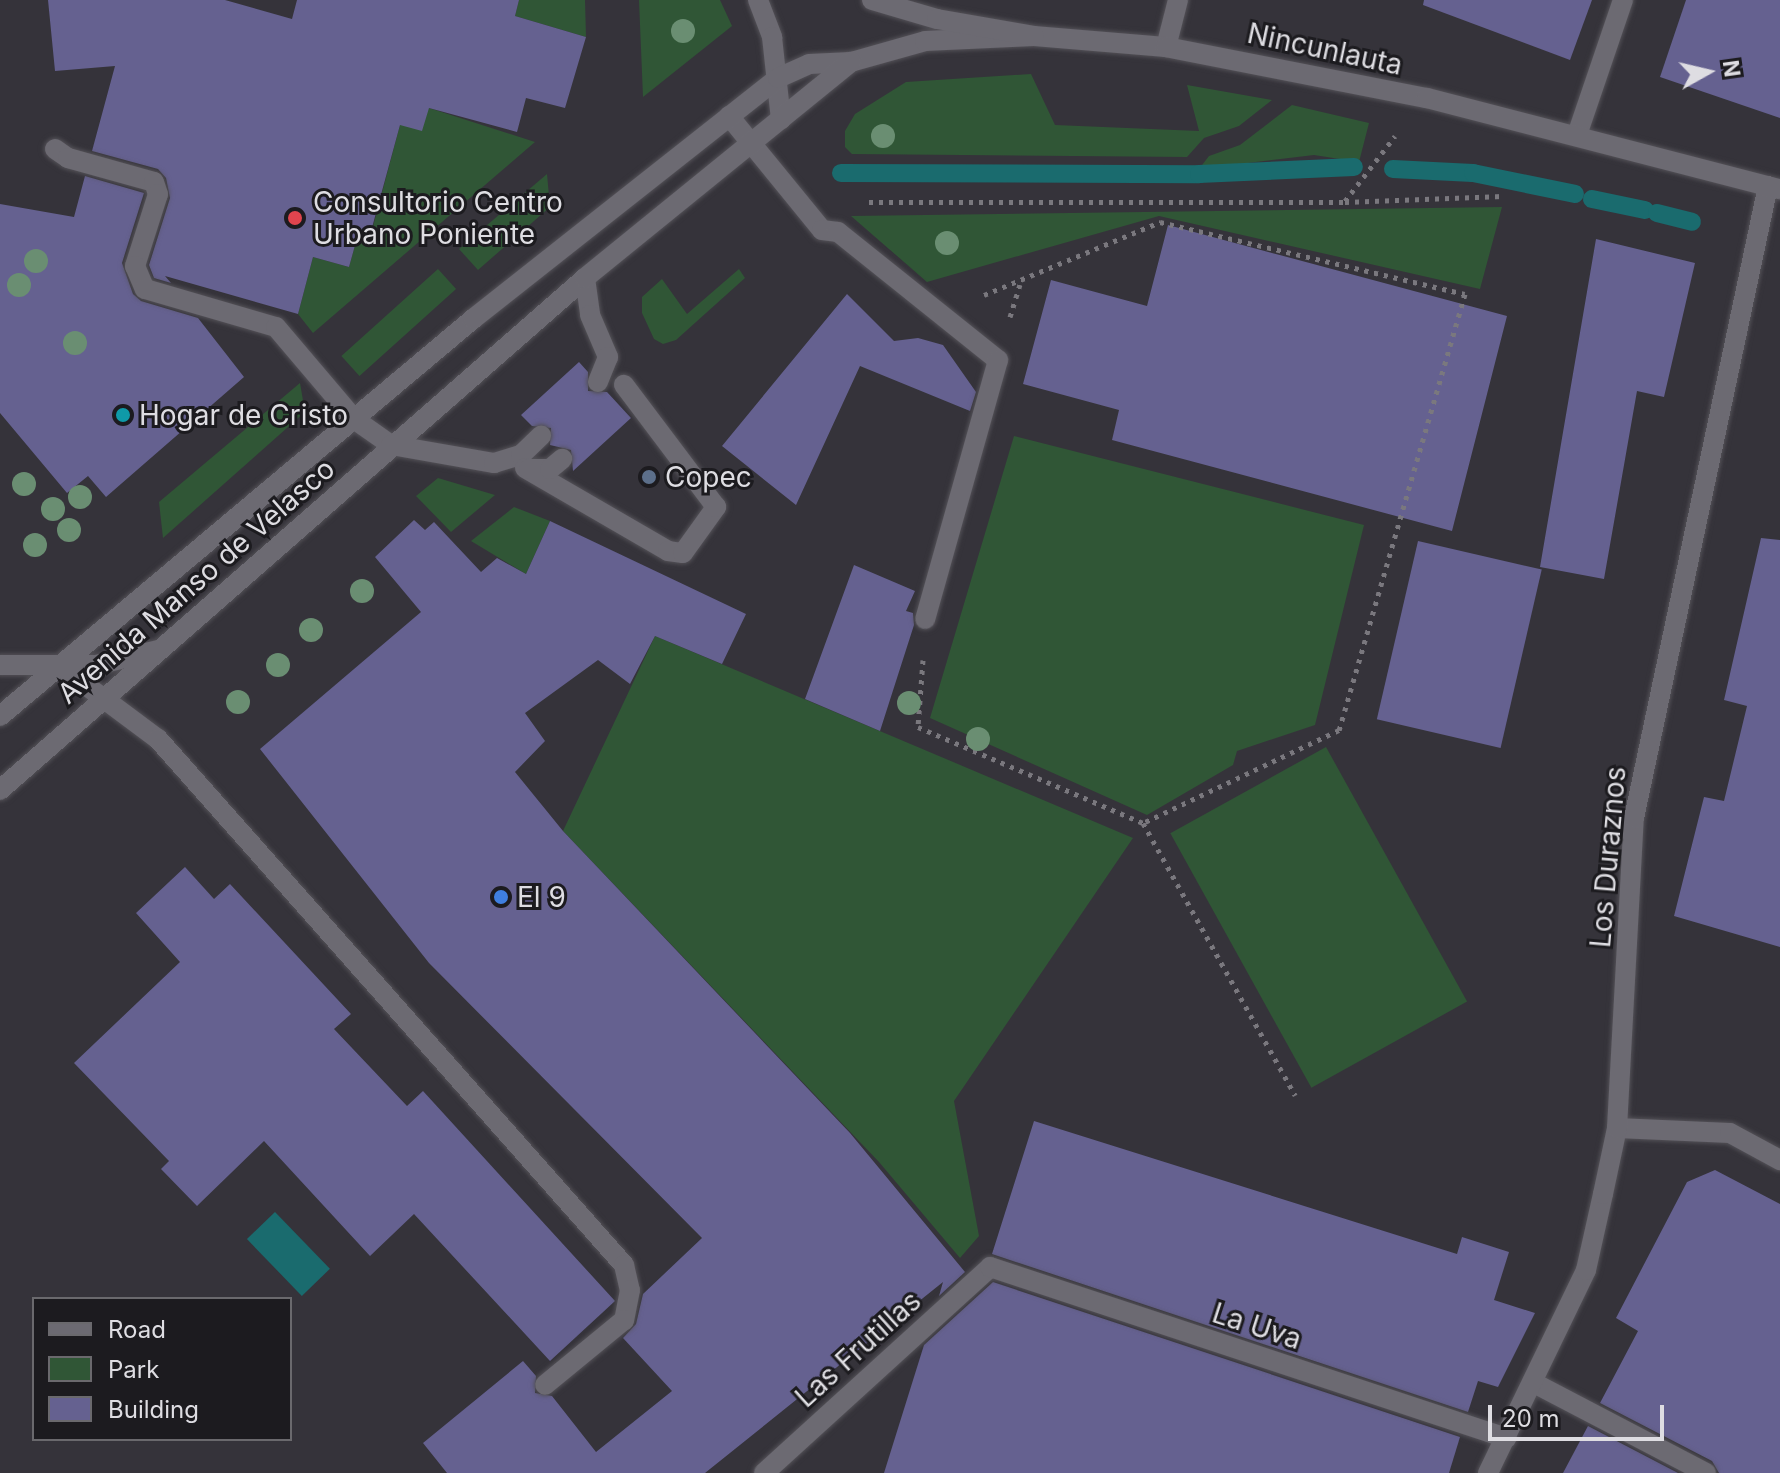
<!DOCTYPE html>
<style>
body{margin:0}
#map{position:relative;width:1780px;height:1473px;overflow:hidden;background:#35333a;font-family:Inter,sans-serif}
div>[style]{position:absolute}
.green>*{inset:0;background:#305636;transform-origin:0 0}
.water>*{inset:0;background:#1a6b6e;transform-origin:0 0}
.stream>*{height:18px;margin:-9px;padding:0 9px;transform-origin:9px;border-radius:9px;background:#1a6b6e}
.building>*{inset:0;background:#656190;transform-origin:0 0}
.path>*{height:5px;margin-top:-2.5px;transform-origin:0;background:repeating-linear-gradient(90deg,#7a787e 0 4px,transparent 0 10px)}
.roads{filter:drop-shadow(0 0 2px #535157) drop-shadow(0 0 2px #535157)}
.service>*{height:20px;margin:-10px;padding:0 10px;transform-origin:10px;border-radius:10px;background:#6c6a72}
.minor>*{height:20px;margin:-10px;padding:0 10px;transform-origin:10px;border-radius:10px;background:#6c6a72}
.tertiary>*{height:20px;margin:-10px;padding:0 10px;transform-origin:10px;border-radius:10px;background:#6c6a72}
.secondary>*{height:20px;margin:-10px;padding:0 10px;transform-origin:10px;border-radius:10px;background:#6c6a72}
.trees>*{width:24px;height:24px;margin:-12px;border-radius:50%;background:#6a8e72}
.dots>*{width:22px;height:22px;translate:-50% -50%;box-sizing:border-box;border:4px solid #1c1b1f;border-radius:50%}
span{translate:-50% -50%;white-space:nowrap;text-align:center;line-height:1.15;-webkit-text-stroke:6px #1c1b1f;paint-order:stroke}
.street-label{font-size:28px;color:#dedde2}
.poi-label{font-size:28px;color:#dedde2}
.left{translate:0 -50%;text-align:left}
.legend{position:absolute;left:32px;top:1297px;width:260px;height:144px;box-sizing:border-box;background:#1c1b1f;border:2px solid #6a696d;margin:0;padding:10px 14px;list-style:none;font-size:24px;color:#dedde2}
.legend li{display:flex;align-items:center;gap:16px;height:40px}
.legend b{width:40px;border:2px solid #6a696d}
.north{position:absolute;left:1668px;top:32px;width:80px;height:80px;-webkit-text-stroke:6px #1c1b1f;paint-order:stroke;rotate:82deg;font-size:22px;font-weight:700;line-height:32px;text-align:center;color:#dedde2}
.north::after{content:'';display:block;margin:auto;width:28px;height:36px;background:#dedde2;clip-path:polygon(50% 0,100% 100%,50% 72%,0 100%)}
.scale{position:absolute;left:1488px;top:1405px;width:176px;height:36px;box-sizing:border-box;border:4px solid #dedde2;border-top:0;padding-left:10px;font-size:24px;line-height:28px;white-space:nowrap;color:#dedde2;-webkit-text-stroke:6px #1c1b1f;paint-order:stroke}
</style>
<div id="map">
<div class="green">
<i style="clip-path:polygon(519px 0,585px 0,586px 37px,515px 16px)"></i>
<i style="clip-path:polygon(639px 0,720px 0,732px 26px,643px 97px)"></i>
<i style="clip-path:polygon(1031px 74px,1055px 125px,1199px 131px,1187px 85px,1272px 100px,1239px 126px,1204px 138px,1187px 157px,852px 154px,845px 147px,845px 131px,855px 114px,906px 82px)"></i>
<i style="clip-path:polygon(1292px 105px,1369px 123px,1359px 162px,1314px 155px,1199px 169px,1209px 156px,1240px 145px)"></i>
<i style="clip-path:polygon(429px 108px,535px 142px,313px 333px,298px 314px,313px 257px,349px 267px,359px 231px,371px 234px,400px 125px)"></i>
<i style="clip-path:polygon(547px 174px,550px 207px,478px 270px,459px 249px)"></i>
<i style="clip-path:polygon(1502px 207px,1480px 289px,1159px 216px,927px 282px,851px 216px)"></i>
<i style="left:438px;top:269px;width:27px;height:130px;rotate:48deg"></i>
<i style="clip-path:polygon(739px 269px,745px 278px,676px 340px,663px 344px,654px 339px,642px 313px,642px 297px,662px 279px,687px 314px)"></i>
<i style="clip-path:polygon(300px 383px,305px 412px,163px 538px,159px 502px)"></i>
<i style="clip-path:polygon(1014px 436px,1364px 525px,1315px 725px,1237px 751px,1233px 765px,1147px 815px,930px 718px)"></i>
<i style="clip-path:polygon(438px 478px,495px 495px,451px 532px,416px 496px)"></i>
<i style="clip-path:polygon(514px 507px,550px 521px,526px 574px,471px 541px)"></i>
<i style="clip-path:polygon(655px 636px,1133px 838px,954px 1101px,979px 1236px,960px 1258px,879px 1162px,563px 831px)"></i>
<i style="left:1326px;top:747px;width:291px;height:178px;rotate:61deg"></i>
</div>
<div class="water">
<i style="left:275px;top:1212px;width:79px;height:39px;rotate:46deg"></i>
</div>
<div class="stream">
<i style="left:1393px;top:169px;width:80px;rotate:2.9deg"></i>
<i style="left:1473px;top:173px;width:104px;rotate:11.6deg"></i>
<i style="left:841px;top:173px;width:358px;rotate:0.2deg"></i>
<i style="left:1199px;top:174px;width:155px;rotate:-2.6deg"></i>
<i style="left:1592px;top:199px;width:54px;rotate:11.7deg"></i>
<i style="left:1657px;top:213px;width:36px;rotate:14deg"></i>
</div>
<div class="building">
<i style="clip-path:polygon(48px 0,225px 0,292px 19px,297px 0,519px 0,515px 16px,586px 37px,565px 108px,526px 98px,517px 132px,429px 108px,422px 131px,400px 125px,370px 235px,359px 231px,349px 267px,313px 257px,298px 314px,165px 276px,171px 283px,154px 278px,149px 265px,170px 198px,166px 178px,158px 169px,92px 151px,115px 66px,55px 71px)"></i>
<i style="clip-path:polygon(1424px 0,1592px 0,1570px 60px,1423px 5px)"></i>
<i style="clip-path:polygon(1686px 0,1780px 0,1780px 118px,1660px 77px)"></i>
<i style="clip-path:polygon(85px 176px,144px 193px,122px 263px,133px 294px,141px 301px,198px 318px,244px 377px,106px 497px,88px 476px,67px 493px,0 413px,0 204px,74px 217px)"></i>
<i style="clip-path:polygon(1168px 225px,1507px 316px,1452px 531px,1112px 440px,1119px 410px,1023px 384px,1051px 280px,1147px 306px)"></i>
<i style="clip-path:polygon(1596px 239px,1695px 263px,1664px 397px,1637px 391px,1604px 579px,1540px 567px)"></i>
<i style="clip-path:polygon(847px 294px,894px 341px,918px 338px,943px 345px,976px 392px,970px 411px,860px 366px,796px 505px,722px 446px)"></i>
<i style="clip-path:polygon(579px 362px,588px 372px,588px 391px,607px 392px,631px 418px,573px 471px,571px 450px,550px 445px,551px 428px,532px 426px,521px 415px)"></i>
<i style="clip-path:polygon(414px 520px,425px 530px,434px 522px,481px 572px,497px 558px,526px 574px,550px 521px,746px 614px,722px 664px,655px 636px,630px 684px,598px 660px,525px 713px,545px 741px,515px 772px,563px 831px,850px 1133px,965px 1272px,939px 1296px,943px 1282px,705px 1473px,447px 1473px,423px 1443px,523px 1361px,536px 1376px,535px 1393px,552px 1396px,596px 1452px,672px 1391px,623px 1338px,636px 1324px,643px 1294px,702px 1238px,429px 963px,260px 749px,421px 612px,375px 557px)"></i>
<i style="clip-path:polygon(1761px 538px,1780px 540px,1780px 947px,1674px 916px,1704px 797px,1724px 801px,1747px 706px,1724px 700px)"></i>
<i style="left:1418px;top:541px;width:127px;height:183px;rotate:13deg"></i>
<i style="clip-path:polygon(854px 565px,915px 591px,906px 611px,913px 613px,914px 625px,880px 731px,805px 699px)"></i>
<i style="clip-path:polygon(185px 867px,214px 899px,230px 884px,351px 1014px,334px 1029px,407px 1106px,423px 1091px,615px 1301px,550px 1361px,414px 1214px,370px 1256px,264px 1141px,197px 1206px,161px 1169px,169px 1161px,74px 1063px,180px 962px,136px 913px)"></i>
<i style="clip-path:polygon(1034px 1121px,1457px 1254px,1462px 1237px,1509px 1252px,1494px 1300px,1535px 1313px,1498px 1387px,1478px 1381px,1468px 1412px,992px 1254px)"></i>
<i style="clip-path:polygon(1715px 1170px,1780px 1204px,1780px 1473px,1719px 1473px,1712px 1461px,1600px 1403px,1638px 1331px,1616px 1318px,1687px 1182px)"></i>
<i style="clip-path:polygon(993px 1282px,1460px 1437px,1449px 1473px,884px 1473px,924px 1345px)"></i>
<i style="clip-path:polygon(1588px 1426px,1678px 1473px,1563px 1473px)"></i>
</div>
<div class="path">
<i style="left:1345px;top:201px;width:82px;rotate:-52.4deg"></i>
<i style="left:869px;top:202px;width:476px"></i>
<i style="left:1345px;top:202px;width:158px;rotate:-2.2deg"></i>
<i style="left:984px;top:295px;width:191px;rotate:-22.5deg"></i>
<i style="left:1160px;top:222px;width:313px;rotate:13.3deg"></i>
<i style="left:1465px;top:294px;width:454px;rotate:106.1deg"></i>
<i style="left:1339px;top:730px;width:217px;rotate:154.6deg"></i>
<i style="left:1010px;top:317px;width:34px;rotate:-73deg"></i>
<i style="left:923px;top:660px;width:67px;rotate:94.3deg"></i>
<i style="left:918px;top:727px;width:245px;rotate:23.1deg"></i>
<i style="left:1143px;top:823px;width:312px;rotate:60.8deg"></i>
</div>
<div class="roads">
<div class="service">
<i style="left:1166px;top:47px;width:49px;rotate:-75.7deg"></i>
<i style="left:729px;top:116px;width:147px;rotate:50.8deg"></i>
<i style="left:822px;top:230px;width:16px;rotate:7deg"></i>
<i style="left:838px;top:232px;width:205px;rotate:38.7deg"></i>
<i style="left:998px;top:360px;width:269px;rotate:105.7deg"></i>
<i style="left:1577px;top:135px;width:143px;rotate:-71.2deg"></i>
<i style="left:55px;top:149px;width:16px;rotate:35deg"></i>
<i style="left:68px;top:158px;width:89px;rotate:15.6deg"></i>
<i style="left:154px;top:182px;width:13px;rotate:72deg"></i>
<i style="left:158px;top:194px;width:76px;rotate:107.7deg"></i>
<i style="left:135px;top:266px;width:25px;rotate:67deg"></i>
<i style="left:145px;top:289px;width:136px;rotate:16.2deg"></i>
<i style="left:276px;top:327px;width:121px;rotate:49.7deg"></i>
<i style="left:354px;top:419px;width:45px;rotate:35.1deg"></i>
<i style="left:391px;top:445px;width:105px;rotate:9.9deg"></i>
<i style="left:494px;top:463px;width:28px;rotate:-17deg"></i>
<i style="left:521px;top:455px;width:28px;rotate:-44deg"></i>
<i style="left:585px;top:278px;width:37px;rotate:82deg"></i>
<i style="left:590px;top:315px;width:46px;rotate:66.8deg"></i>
<i style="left:608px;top:357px;width:27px;rotate:112deg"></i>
<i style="left:525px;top:468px;width:165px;rotate:30.1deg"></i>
<i style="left:668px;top:551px;width:15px;rotate:8deg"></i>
<i style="left:683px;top:553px;width:57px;rotate:-54.3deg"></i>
<i style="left:716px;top:507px;width:153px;rotate:-127deg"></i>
<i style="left:529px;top:469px;width:21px"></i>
<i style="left:550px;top:469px;width:16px;rotate:-40deg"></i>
</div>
<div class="minor">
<i style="left:60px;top:666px;width:122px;rotate:36.7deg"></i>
<i style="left:158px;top:739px;width:703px;rotate:48.46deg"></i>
<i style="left:624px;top:1265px;width:26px;rotate:77deg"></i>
<i style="left:630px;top:1290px;width:31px;rotate:101deg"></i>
<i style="left:624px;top:1320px;width:102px;rotate:140.6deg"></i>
<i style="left:1617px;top:1128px;width:113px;rotate:2.5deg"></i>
<i style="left:1730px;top:1133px;width:57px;rotate:28.4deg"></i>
<i style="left:1534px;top:1383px;width:194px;rotate:27.6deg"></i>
<i style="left:764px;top:1473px;width:306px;rotate:-42.3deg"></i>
<i style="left:990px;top:1267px;width:544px;rotate:18.33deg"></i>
<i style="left:1488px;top:1473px;width:225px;rotate:-64.2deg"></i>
<i style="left:1586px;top:1270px;width:78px;rotate:-77.4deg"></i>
<i style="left:1603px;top:1194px;width:67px;rotate:-78deg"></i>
<i style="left:1617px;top:1128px;width:310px;rotate:-86.9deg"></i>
<i style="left:1634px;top:818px;width:646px;rotate:-78.03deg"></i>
</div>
<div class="tertiary">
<i style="left:851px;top:62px;width:77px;rotate:-15.8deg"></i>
<i style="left:925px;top:41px;width:109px;rotate:-2.6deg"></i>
<i style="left:1034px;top:36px;width:132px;rotate:4.8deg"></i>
<i style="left:1166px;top:47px;width:266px;rotate:11.1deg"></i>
<i style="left:1427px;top:98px;width:365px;rotate:14.5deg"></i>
</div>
<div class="secondary">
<i style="left:758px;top:0;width:40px;rotate:69deg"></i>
<i style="left:772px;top:37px;width:83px;rotate:83.8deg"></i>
<i style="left:872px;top:0;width:68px;rotate:16.3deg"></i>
<i style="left:937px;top:19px;width:98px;rotate:9.9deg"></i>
<i style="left:0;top:665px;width:96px"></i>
<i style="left:96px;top:665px;width:64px;rotate:-13.6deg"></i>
<i style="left:0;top:716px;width:618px;rotate:-40.01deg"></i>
<i style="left:473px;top:319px;width:389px;rotate:-38.3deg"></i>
<i style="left:778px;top:78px;width:34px;rotate:-24deg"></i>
<i style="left:809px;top:64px;width:42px;rotate:-2.7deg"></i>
<i style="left:0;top:790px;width:777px;rotate:-41.19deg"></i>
<i style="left:585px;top:278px;width:343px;rotate:-39.1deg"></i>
</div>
</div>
<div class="trees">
<i style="left:683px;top:31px"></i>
<i style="left:883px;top:136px"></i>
<i style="left:947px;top:243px"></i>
<i style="left:36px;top:261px"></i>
<i style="left:19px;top:285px"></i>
<i style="left:75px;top:343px"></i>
<i style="left:24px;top:484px"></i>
<i style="left:80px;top:497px"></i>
<i style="left:53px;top:509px"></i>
<i style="left:69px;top:530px"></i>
<i style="left:35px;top:545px"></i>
<i style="left:362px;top:591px"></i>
<i style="left:311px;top:630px"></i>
<i style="left:278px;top:665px"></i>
<i style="left:238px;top:702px"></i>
<i style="left:909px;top:703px"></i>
<i style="left:978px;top:739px"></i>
</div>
<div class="dots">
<i style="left:295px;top:218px;background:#e0444e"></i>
<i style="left:123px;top:415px;background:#0f9aa8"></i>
<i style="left:649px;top:477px;background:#5c6f8a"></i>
<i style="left:501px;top:897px;background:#3f7fe0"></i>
</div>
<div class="street-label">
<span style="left:1325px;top:49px;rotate:12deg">Nincunlauta</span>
<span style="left:196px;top:581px;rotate:-41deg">Avenida Manso de Velasco</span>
<span style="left:1608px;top:857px;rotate:-85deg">Los Duraznos</span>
<span style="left:1257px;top:1326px;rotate:18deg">La Uva</span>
<span style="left:858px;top:1349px;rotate:-42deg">Las Frutillas</span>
</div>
<div class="poi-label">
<span class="left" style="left:313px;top:218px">Consultorio Centro<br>Urbano Poniente</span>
<span class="left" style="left:139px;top:415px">Hogar de Cristo</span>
<span class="left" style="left:665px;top:477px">Copec</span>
<span class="left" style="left:517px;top:897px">El 9</span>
</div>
<ul class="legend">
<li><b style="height:10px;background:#6c6a72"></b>Road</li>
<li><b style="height:22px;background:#305636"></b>Park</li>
<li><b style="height:22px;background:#656190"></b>Building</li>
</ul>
<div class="north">N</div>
<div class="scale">20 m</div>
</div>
